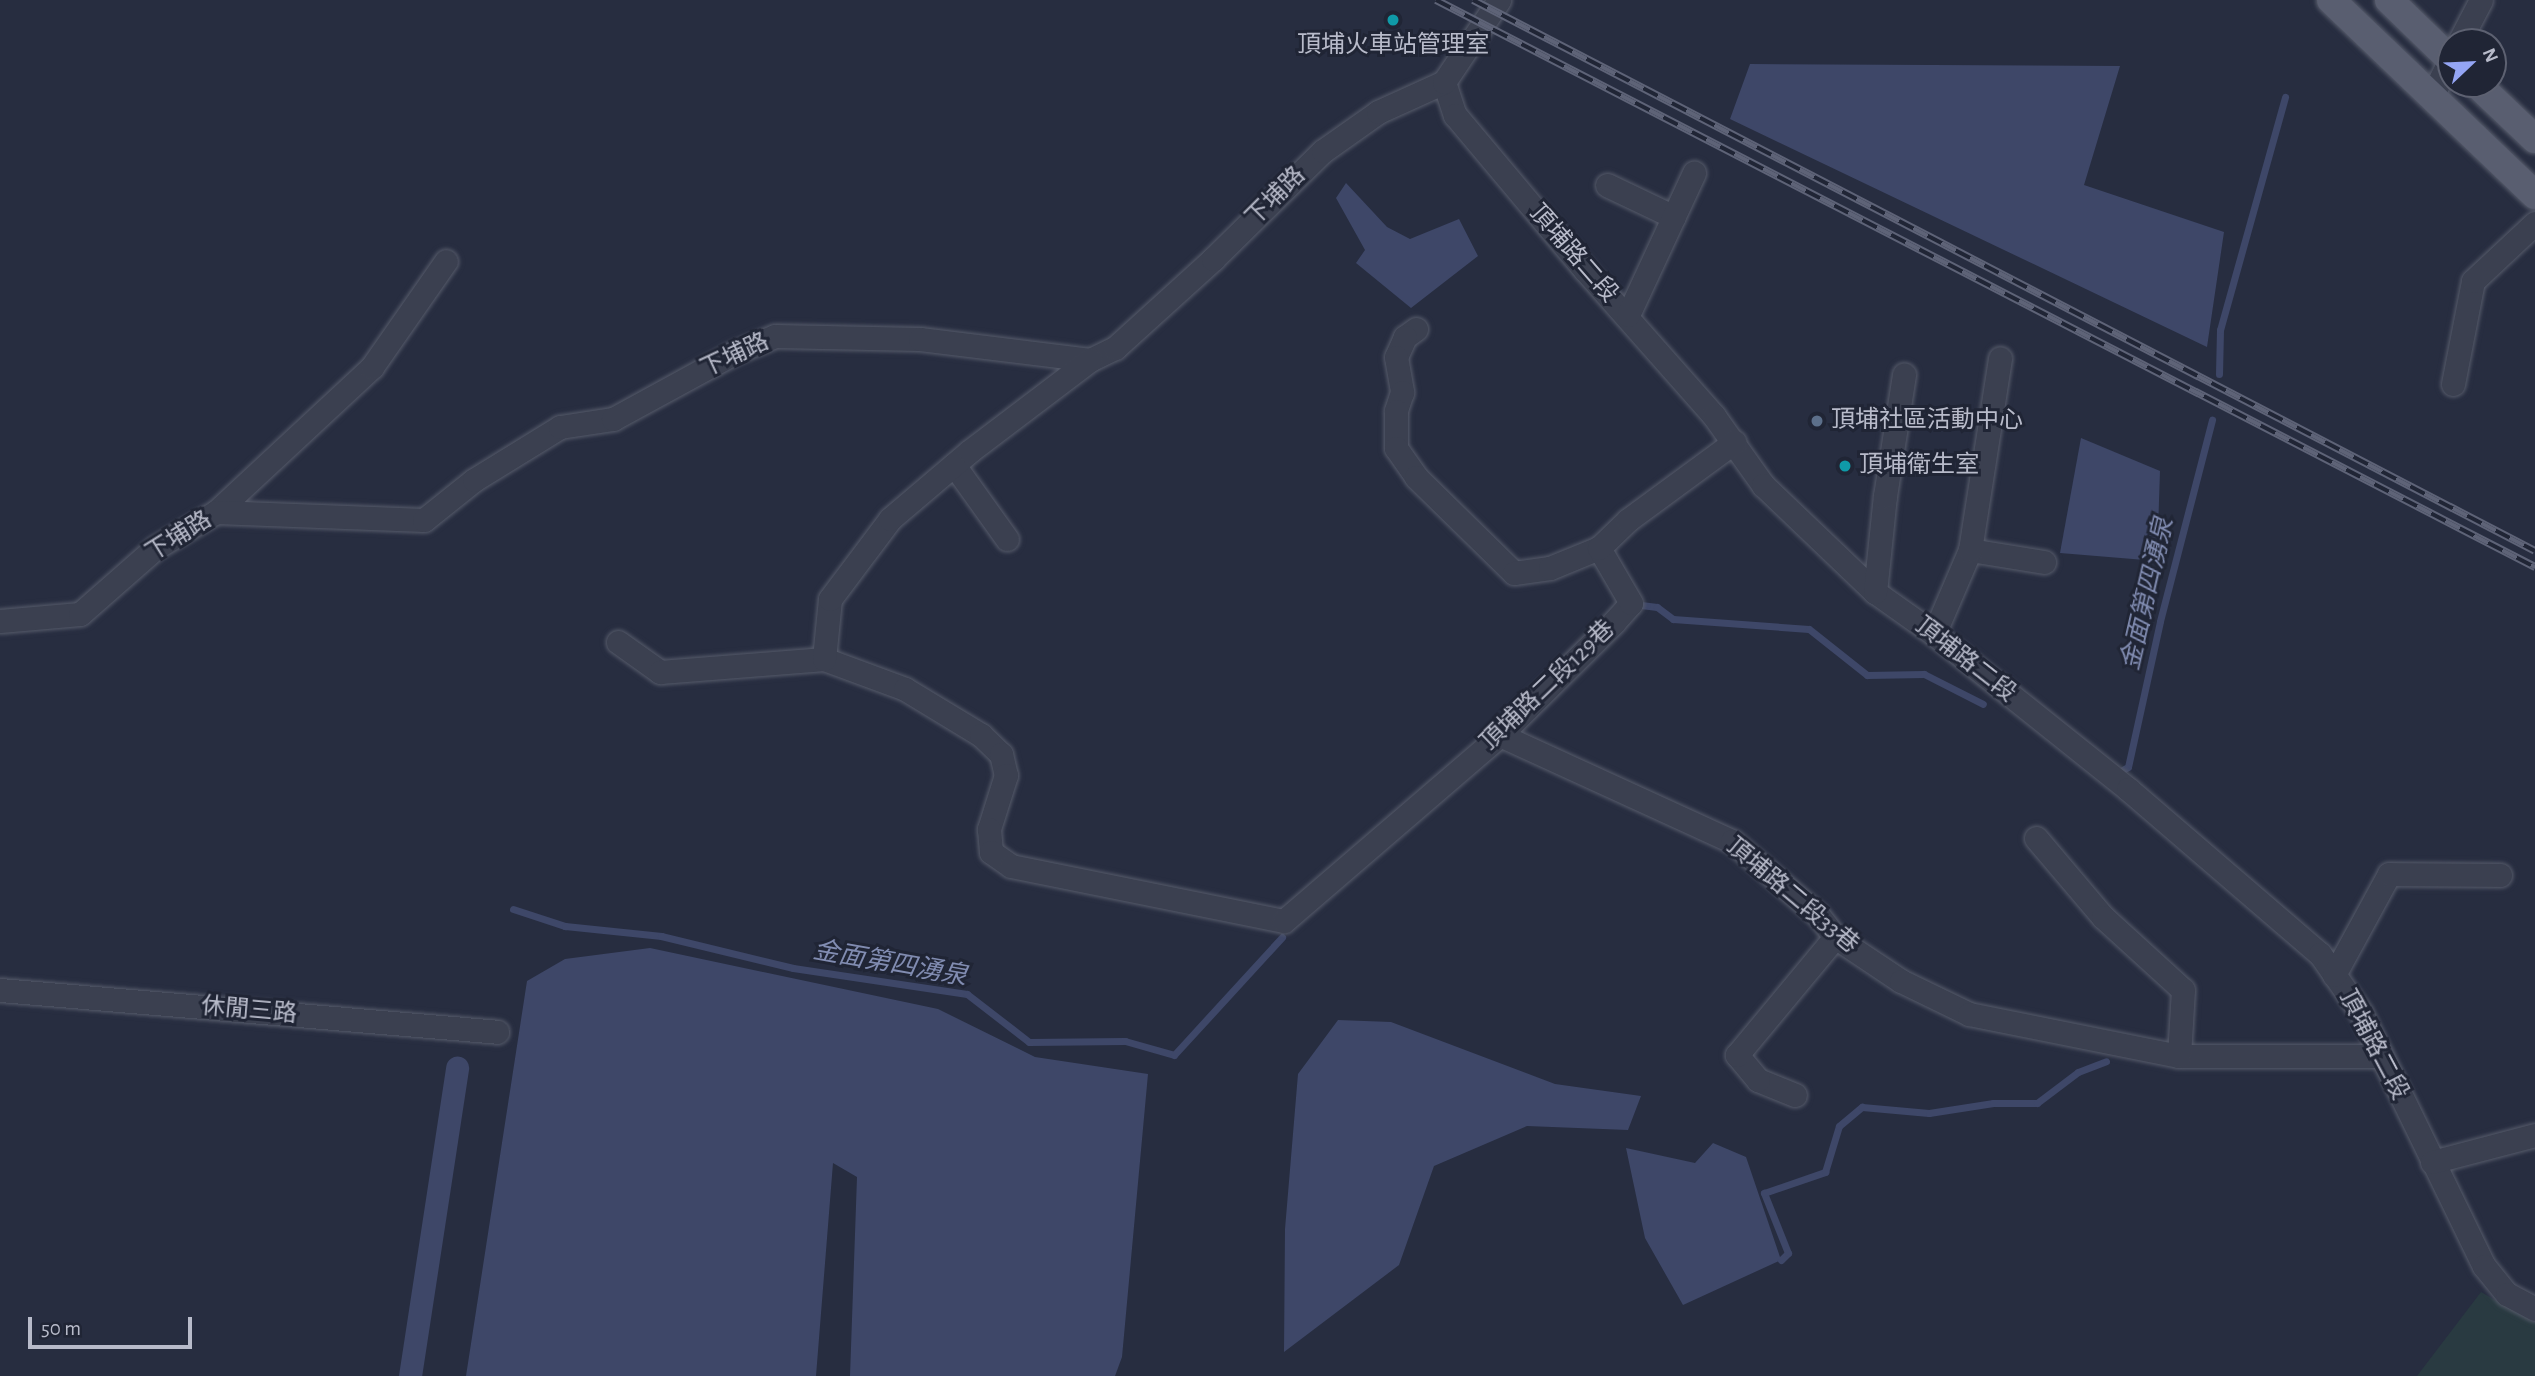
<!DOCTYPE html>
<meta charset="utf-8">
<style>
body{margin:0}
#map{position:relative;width:2535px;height:1376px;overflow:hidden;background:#272d40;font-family:"Alegreya Sans","Noto Sans TC",sans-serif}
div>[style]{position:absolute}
.green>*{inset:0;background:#293a41}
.water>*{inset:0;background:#3e4768}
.stream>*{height:7px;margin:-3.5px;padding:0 3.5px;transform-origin:3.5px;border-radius:3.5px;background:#3e4768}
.canal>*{height:23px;margin:-11.5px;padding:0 11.5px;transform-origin:11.5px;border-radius:11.5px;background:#3e4768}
.roads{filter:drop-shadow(0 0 2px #565b6a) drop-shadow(0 0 2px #565b6a)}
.minor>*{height:23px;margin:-11.5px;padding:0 11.5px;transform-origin:11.5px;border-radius:11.5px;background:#3b4050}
.major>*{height:28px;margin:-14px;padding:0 14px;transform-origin:14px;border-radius:14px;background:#595e70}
.rail>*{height:8px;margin-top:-4px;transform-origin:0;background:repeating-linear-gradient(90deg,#202535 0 16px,#5e6377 0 32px);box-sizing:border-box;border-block:2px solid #5e6377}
.dots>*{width:19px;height:19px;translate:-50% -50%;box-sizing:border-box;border:4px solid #202535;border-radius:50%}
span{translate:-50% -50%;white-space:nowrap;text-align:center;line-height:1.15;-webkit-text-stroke:6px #202535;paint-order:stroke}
.poi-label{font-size:24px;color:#b8bbca}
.left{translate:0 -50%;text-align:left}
.street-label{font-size:24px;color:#b8bbca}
.water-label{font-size:26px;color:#818cb1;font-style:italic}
.north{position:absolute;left:2437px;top:28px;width:70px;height:70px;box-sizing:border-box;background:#202535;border:2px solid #5d6171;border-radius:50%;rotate:67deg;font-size:19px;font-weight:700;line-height:28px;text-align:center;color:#b8bbca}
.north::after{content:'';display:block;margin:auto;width:24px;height:32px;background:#94a5f4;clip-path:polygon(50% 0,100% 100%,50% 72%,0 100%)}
.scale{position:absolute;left:28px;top:1317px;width:164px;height:32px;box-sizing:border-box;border:4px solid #b8bbca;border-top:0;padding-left:9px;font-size:21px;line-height:24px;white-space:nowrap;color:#b8bbca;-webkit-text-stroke:5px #202535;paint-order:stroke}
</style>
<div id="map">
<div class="green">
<i style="clip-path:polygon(2481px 1292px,2535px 1323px,2535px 1376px,2417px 1376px)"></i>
</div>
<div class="water">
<i style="clip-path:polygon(1750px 64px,2120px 66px,2084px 185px,2224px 232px,2207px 347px,1730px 119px)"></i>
<i style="clip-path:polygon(1346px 183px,1387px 227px,1410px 239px,1459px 219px,1478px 256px,1411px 308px,1356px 263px,1365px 250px,1336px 198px)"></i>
<i style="clip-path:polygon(2081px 438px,2160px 471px,2157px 561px,2060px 553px)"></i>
<i style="clip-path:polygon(650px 948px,938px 1009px,1035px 1057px,1148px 1074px,1122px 1357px,1115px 1376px,850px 1376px,857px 1177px,833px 1163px,816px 1376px,466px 1376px,527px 981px,565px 959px)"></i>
<i style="clip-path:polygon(1338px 1020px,1391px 1022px,1555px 1084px,1641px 1096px,1628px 1130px,1527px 1126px,1434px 1166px,1399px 1265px,1284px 1352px,1285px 1229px,1298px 1074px)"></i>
<i style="clip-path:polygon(1713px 1143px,1746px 1157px,1781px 1260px,1683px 1305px,1645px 1238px,1626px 1148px,1695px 1163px)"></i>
</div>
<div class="stream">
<i style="left:2219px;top:374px;width:44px;rotate:-88.7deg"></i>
<i style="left:2220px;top:330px;width:242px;rotate:-74.4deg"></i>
<i style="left:1641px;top:605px;width:16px;rotate:7deg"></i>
<i style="left:1657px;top:607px;width:20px;rotate:37deg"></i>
<i style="left:1673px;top:619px;width:136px;rotate:4.2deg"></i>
<i style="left:1809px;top:629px;width:74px;rotate:38.4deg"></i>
<i style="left:1867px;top:675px;width:57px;rotate:-1deg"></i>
<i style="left:1924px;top:674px;width:66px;rotate:27deg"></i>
<i style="left:2119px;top:772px;width:10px;rotate:-29deg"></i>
<i style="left:2128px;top:767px;width:149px;rotate:-77.6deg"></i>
<i style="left:2160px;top:621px;width:208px;rotate:-75.5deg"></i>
<i style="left:513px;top:909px;width:55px;rotate:18.1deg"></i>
<i style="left:565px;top:926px;width:97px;rotate:5.9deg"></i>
<i style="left:661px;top:936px;width:136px;rotate:13.6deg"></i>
<i style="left:793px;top:968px;width:176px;rotate:8.5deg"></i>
<i style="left:967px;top:994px;width:78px;rotate:37.7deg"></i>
<i style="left:1029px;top:1042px;width:96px;rotate:-0.6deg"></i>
<i style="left:1125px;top:1041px;width:51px;rotate:15.9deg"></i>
<i style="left:1174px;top:1055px;width:160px;rotate:-47.5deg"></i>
<i style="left:1781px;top:1260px;width:10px;rotate:-45deg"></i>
<i style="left:1788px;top:1253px;width:65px;rotate:-111.8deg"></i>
<i style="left:1764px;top:1193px;width:65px;rotate:-19deg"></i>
<i style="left:1825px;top:1172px;width:48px;rotate:-73.1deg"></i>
<i style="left:1839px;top:1126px;width:30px;rotate:-40deg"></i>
<i style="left:1862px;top:1107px;width:67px;rotate:5.1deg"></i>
<i style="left:1929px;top:1113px;width:65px;rotate:-8.9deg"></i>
<i style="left:1993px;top:1103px;width:44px"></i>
<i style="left:2037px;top:1103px;width:51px;rotate:-37.1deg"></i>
<i style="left:2078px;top:1072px;width:30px;rotate:-21deg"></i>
</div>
<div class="canal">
<i style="left:410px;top:1376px;width:312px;rotate:-81.3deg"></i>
</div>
<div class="roads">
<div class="minor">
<i style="left:2459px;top:42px;width:47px;rotate:-62.4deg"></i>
<i style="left:1444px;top:82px;width:35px;rotate:72deg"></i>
<i style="left:1455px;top:115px;width:202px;rotate:50deg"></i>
<i style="left:1585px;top:270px;width:195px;rotate:48.5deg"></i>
<i style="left:1714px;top:416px;width:85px;rotate:54.6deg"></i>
<i style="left:1763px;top:485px;width:155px;rotate:43.7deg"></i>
<i style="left:1875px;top:592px;width:72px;rotate:35.4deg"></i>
<i style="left:1934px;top:634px;width:248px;rotate:38.6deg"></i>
<i style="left:2128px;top:789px;width:253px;rotate:40.7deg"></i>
<i style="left:2320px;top:954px;width:72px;rotate:55.2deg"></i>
<i style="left:2361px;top:1013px;width:281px;rotate:64.1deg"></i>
<i style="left:2484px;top:1266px;width:36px;rotate:51deg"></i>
<i style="left:2507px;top:1294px;width:32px;rotate:28deg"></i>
<i style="left:2432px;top:96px;width:42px;rotate:-63.4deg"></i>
<i style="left:1607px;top:185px;width:74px;rotate:25.5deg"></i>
<i style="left:1628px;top:315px;width:157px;rotate:-65.1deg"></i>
<i style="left:1416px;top:329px;width:14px;rotate:144deg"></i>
<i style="left:1405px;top:337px;width:22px;rotate:114deg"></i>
<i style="left:1396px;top:357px;width:36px;rotate:80deg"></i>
<i style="left:1402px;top:392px;width:20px;rotate:108deg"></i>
<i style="left:1396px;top:411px;width:37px;rotate:90deg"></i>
<i style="left:1396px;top:448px;width:35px;rotate:55deg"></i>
<i style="left:1416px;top:477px;width:137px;rotate:44.4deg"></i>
<i style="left:1514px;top:573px;width:36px;rotate:-8deg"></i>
<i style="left:1550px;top:568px;width:53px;rotate:-22.2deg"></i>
<i style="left:2453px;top:384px;width:105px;rotate:-79deg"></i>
<i style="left:2473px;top:281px;width:85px;rotate:-43.1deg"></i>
<i style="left:954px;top:465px;width:91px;rotate:54.4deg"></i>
<i style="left:216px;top:512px;width:213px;rotate:-42.9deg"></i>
<i style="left:372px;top:367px;width:129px;rotate:-55.1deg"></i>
<i style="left:1970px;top:550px;width:75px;rotate:9.2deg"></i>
<i style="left:1875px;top:592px;width:97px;rotate:-84.1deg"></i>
<i style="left:1885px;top:496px;width:123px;rotate:-81.1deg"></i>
<i style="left:0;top:621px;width:80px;rotate:-5deg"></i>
<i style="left:80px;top:614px;width:100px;rotate:-41.3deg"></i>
<i style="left:155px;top:548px;width:71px;rotate:-30.5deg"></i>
<i style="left:216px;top:512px;width:208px;rotate:2.2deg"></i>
<i style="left:424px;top:520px;width:64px;rotate:-38.7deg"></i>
<i style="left:474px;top:480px;width:101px;rotate:-31.6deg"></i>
<i style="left:560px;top:427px;width:54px;rotate:-8.6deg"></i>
<i style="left:613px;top:419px;width:138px;rotate:-28.6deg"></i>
<i style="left:734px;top:353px;width:44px;rotate:-22.5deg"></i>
<i style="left:775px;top:336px;width:145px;rotate:1.2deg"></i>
<i style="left:920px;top:339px;width:171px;rotate:7deg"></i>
<i style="left:1090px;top:360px;width:28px;rotate:-26deg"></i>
<i style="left:1115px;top:348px;width:132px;rotate:-42.2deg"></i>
<i style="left:1213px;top:259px;width:154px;rotate:-44.5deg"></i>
<i style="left:1323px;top:151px;width:67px;rotate:-35.3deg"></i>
<i style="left:1378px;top:112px;width:72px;rotate:-24.4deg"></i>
<i style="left:1444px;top:82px;width:99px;rotate:-56.1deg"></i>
<i style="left:1934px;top:634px;width:91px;rotate:-66.8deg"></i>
<i style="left:1970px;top:550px;width:194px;rotate:-81.1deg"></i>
<i style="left:618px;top:642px;width:52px;rotate:35.5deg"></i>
<i style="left:660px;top:672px;width:165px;rotate:-4.5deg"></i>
<i style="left:824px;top:659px;width:86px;rotate:20.3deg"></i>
<i style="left:905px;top:689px;width:89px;rotate:31.2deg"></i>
<i style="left:981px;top:735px;width:28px;rotate:44deg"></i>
<i style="left:1001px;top:754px;width:22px;rotate:77deg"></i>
<i style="left:1006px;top:775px;width:57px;rotate:107.5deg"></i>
<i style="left:989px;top:829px;width:23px;rotate:85deg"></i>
<i style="left:991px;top:852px;width:24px;rotate:35deg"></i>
<i style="left:1011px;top:866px;width:278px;rotate:11.4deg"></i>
<i style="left:1284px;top:921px;width:285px;rotate:-40.7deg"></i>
<i style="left:1500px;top:735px;width:161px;rotate:-44.7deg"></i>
<i style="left:1614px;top:622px;width:25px;rotate:-48deg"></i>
<i style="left:1631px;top:603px;width:64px;rotate:-120.2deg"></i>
<i style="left:1599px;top:548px;width:40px;rotate:-44deg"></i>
<i style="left:1628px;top:520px;width:132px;rotate:-36.3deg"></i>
<i style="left:824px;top:659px;width:60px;rotate:-84.3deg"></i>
<i style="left:830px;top:599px;width:100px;rotate:-53.1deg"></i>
<i style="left:890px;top:519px;width:105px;rotate:-40.4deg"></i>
<i style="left:970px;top:451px;width:151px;rotate:-37.2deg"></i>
<i style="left:1500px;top:735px;width:255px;rotate:24.6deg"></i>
<i style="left:1732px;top:841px;width:113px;rotate:40.7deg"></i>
<i style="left:1818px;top:915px;width:28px;rotate:52deg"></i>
<i style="left:1835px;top:937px;width:79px;rotate:33.7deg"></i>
<i style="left:1901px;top:981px;width:76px;rotate:25.9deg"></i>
<i style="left:1969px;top:1014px;width:214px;rotate:11.3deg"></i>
<i style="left:2179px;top:1056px;width:201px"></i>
<i style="left:2036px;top:838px;width:104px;rotate:49.7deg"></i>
<i style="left:2103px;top:917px;width:108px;rotate:42.4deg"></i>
<i style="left:2183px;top:990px;width:66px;rotate:93.5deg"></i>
<i style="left:2334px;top:975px;width:115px;rotate:-61.4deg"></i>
<i style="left:2389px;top:874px;width:111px;rotate:0.5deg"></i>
<i style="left:0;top:990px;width:499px;rotate:4.8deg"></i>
<i style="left:1795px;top:1095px;width:40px;rotate:-158deg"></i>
<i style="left:1758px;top:1080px;width:33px;rotate:-130deg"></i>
<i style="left:1737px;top:1055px;width:153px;rotate:-50.3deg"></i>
<i style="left:2432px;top:1162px;width:106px;rotate:-14.7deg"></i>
</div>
<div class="major">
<i style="left:2331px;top:0;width:282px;rotate:43.7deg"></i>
<i style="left:2389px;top:0;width:86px;rotate:44.1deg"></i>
<i style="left:2477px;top:84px;width:80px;rotate:43.5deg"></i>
</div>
</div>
<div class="rail">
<i style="left:1436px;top:0;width:1237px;rotate:27.29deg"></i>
<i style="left:1473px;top:0;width:1196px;rotate:27.42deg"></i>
</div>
<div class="dots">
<i style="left:1393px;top:20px;background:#0f9aa8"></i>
<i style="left:1817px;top:421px;background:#5c6f8a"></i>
<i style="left:1845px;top:466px;background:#0f9aa8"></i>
</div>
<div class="poi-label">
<span style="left:1393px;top:46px">頂埔火車站管理室</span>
<span class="left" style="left:1831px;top:421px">頂埔社區活動中心</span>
<span class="left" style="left:1859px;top:466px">頂埔衛生室</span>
</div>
<div class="street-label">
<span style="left:1276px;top:197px;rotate:-45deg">下埔路</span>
<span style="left:1573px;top:254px;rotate:49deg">頂埔路二段</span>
<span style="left:735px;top:356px;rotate:-25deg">下埔路</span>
<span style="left:179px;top:537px;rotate:-32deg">下埔路</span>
<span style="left:1965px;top:660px;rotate:38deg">頂埔路二段</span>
<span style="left:1548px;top:686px;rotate:-44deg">頂埔路二段129巷</span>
<span style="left:1792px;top:896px;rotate:40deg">頂埔路二段33巷</span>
<span style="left:249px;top:1011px;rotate:5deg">休閒三路</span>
<span style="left:2373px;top:1045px;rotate:62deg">頂埔路二段</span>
</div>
<div class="water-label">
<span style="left:2148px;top:594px;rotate:-77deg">金面第四湧泉</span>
<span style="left:890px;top:964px;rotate:10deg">金面第四湧泉</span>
</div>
<div class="north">N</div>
<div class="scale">50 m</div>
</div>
